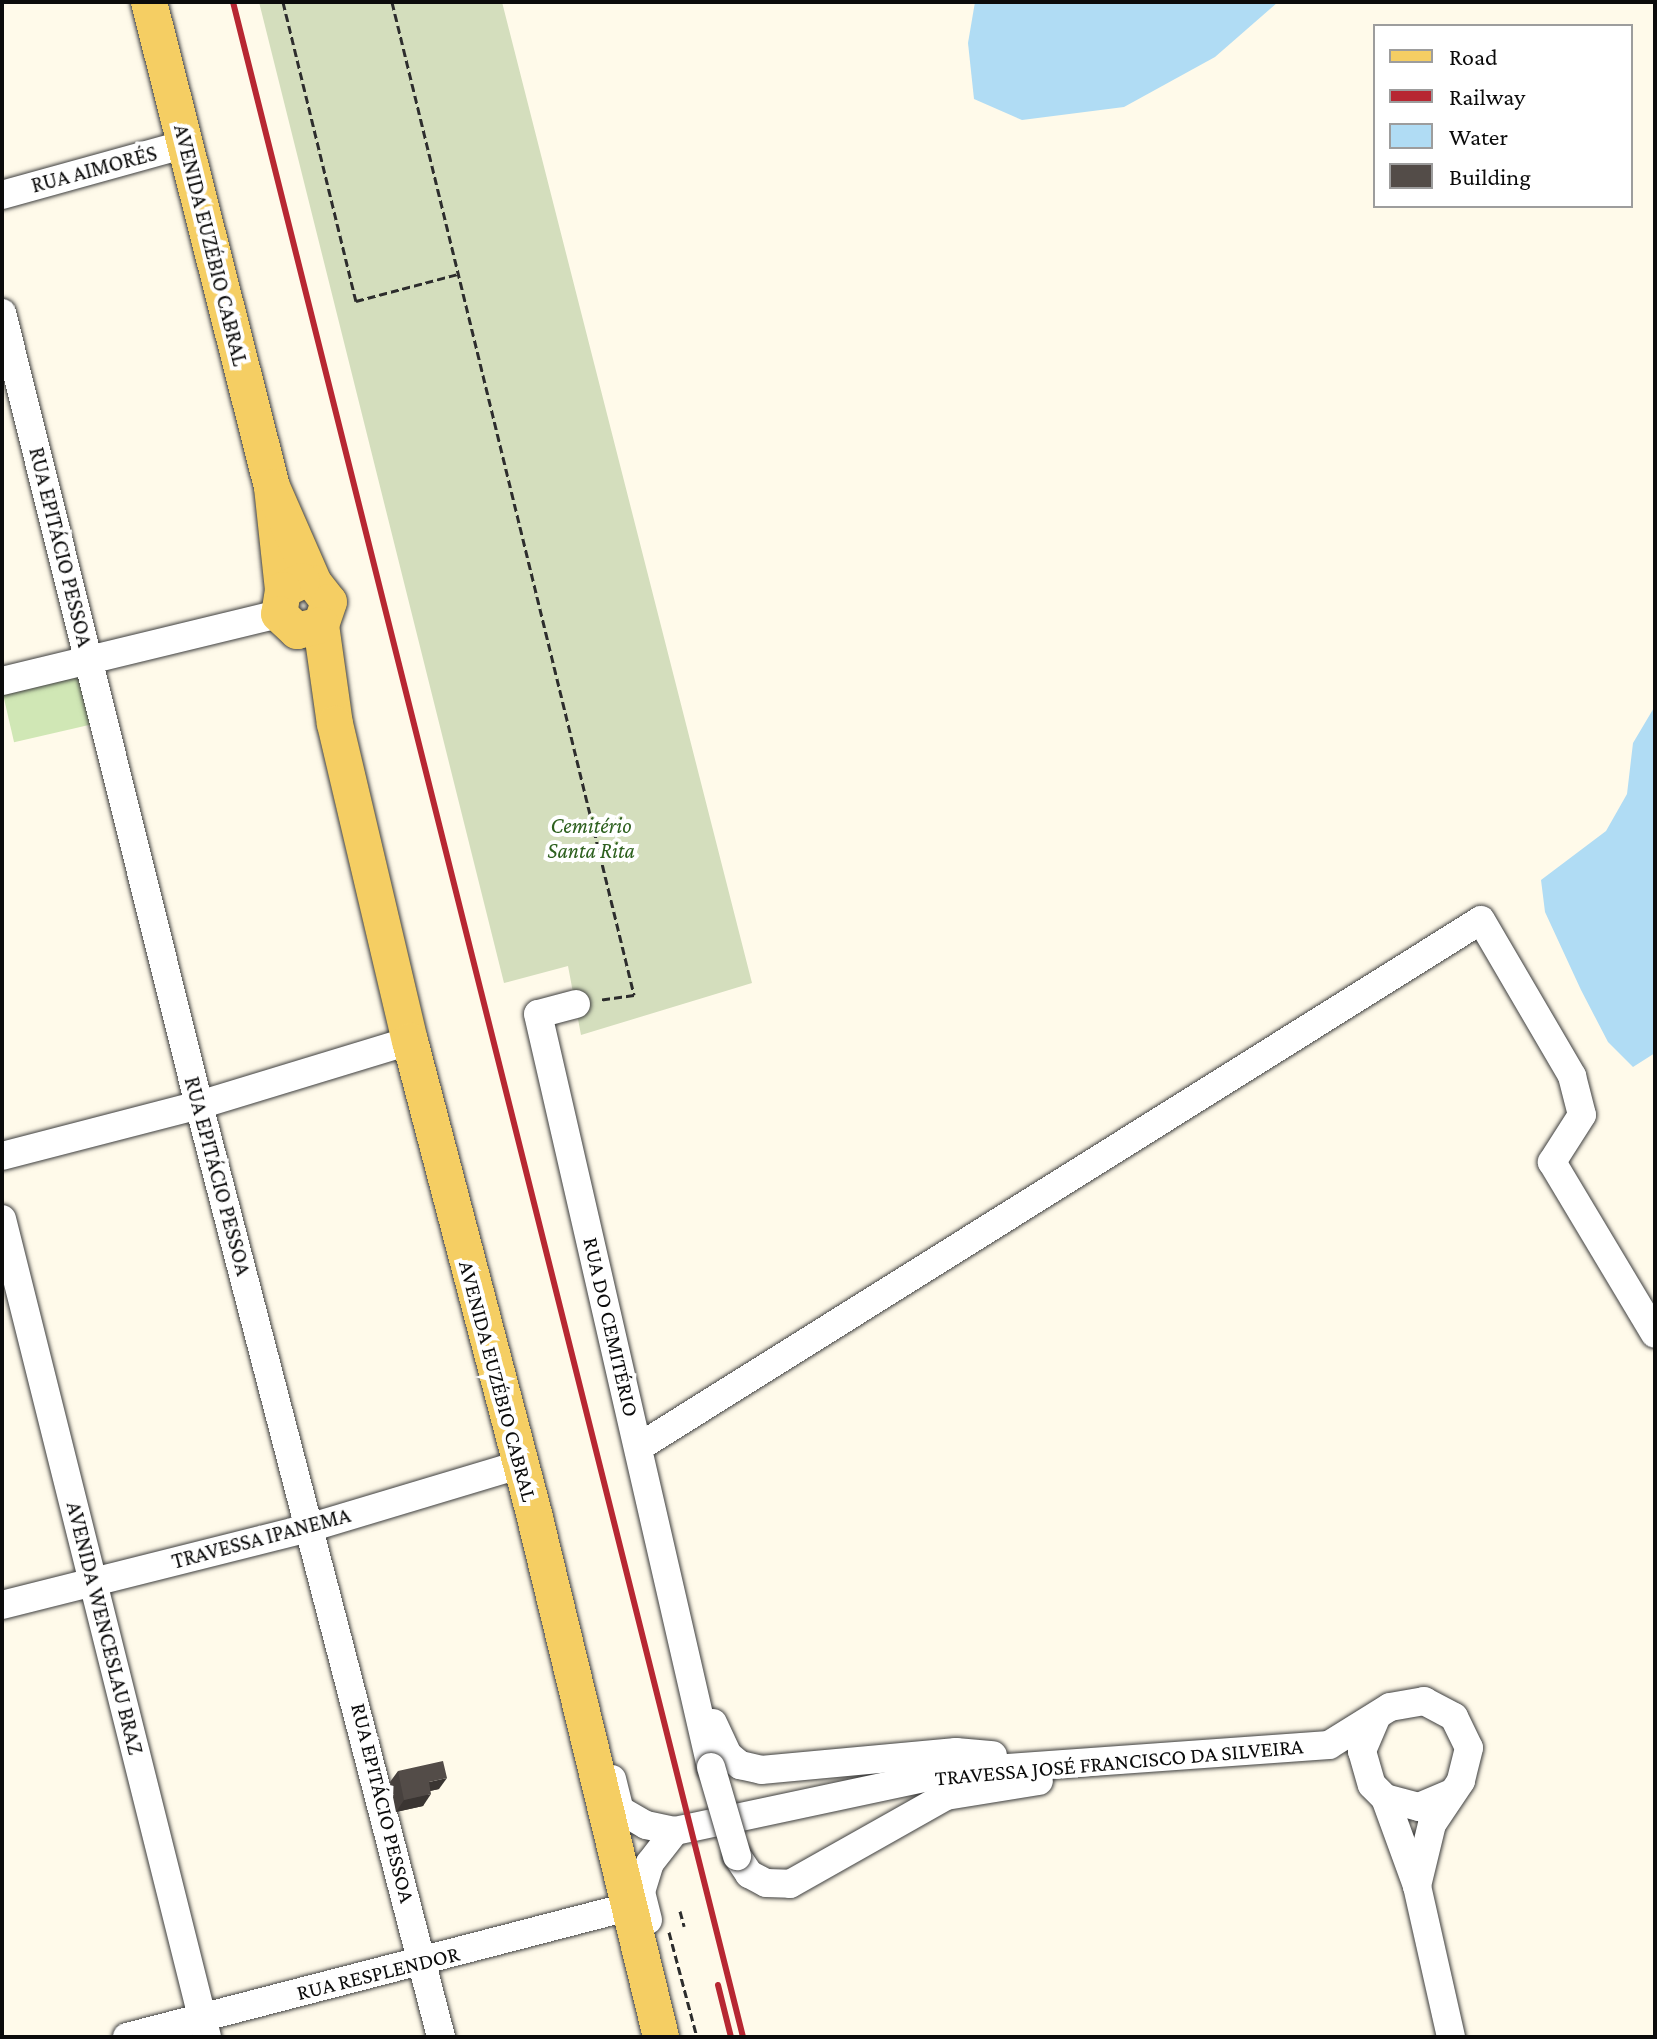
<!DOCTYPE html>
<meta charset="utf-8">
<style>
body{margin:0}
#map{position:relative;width:1657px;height:2039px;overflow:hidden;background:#fffaea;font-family:"Crimson Pro",serif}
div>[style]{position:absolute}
.green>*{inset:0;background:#d0e7b5;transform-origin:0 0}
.cemetery>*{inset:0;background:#d4debd}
.water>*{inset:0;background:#b0dcf4}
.path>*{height:3px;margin-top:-1.5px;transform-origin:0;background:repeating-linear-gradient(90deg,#2d2d2d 0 8px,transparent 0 12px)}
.roads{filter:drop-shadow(0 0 2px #3e3e3e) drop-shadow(0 0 2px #3e3e3e)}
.minor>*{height:28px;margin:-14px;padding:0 14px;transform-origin:14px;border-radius:14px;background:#fff}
.major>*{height:36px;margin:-18px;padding:0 18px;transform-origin:18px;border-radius:18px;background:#f5ce63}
.rail>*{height:6px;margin:-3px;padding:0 3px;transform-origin:3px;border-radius:3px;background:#b72732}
.bridges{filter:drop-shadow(0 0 2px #3e3e3e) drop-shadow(0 0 2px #3e3e3e)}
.minor-bridge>*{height:28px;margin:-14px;padding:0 14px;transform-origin:14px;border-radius:14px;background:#fff}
.wall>*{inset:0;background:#47413e}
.shaded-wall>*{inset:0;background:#3a3532}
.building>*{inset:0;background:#534c48}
span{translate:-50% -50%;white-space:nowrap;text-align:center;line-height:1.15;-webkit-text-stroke:8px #fff;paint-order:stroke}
.street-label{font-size:22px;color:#0b0b0b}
.park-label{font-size:22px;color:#2d601e;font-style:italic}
.frame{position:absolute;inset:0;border:4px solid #0b0b0b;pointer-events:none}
.legend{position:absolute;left:1373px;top:24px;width:260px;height:184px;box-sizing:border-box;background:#fff;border:2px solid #9d9d9d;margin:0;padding:10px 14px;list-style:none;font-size:24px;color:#0b0b0b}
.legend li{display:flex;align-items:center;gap:16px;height:40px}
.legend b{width:40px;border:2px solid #9d9d9d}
</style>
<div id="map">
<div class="green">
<i style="left:87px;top:667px;width:57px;height:88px;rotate:77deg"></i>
</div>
<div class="cemetery">
<i style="clip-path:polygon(259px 2px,502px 2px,752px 983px,581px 1035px,568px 966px,504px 983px)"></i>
</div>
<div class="water">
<i style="clip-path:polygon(975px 2px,1278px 2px,1215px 57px,1124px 107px,1022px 120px,974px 99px,968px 43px)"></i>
<i style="clip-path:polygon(1655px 706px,1655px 1053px,1633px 1067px,1608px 1042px,1581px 990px,1545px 912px,1541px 880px,1606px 831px,1627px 794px,1633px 743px)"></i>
</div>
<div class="path">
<i style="left:283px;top:2px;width:308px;rotate:76.3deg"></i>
<i style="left:356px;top:301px;width:106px;rotate:-14.8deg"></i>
<i style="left:392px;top:2px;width:1022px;rotate:76.3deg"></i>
<i style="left:634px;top:995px;width:34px;rotate:172deg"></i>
<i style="left:680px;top:1911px;width:16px;rotate:75deg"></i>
<i style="left:669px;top:1932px;width:109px;rotate:75.1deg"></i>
</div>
<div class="roads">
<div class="minor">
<i style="left:2px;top:195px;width:191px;rotate:-15.5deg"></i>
<i style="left:2px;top:313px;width:816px;rotate:76.03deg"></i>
<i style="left:199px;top:1105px;width:963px;rotate:75.44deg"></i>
<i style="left:2px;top:681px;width:285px;rotate:-13.6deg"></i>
<i style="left:576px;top:1004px;width:39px;rotate:165deg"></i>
<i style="left:538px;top:1014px;width:773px;rotate:77.06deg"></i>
<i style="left:2px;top:1156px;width:203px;rotate:-14.5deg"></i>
<i style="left:199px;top:1105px;width:220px;rotate:-16.9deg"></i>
<i style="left:2px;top:1219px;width:843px;rotate:75.93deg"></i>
<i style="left:639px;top:1447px;width:993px;rotate:-32.04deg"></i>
<i style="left:1481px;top:920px;width:181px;rotate:59.7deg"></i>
<i style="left:1572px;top:1076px;width:40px;rotate:75.6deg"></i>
<i style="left:1582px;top:1115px;width:56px;rotate:122.6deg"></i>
<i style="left:1552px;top:1162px;width:200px;rotate:59.1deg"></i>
<i style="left:2px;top:1605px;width:320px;rotate:-14.1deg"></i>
<i style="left:312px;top:1527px;width:216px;rotate:-16.7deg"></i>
<i style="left:1376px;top:1718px;width:36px;rotate:113deg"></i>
<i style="left:1362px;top:1751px;width:35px;rotate:74deg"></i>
<i style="left:1372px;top:1785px;width:18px;rotate:45deg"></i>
<i style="left:1385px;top:1798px;width:35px;rotate:15deg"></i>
<i style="left:1419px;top:1807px;width:34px;rotate:-23deg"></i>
<i style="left:713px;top:1723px;width:35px;rotate:65deg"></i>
<i style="left:728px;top:1755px;width:16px;rotate:40deg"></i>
<i style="left:740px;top:1765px;width:22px;rotate:13deg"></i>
<i style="left:761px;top:1770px;width:196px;rotate:-5.3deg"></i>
<i style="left:956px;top:1752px;width:37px;rotate:5deg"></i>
<i style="left:612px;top:1779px;width:32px;rotate:76deg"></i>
<i style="left:620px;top:1810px;width:30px;rotate:30deg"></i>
<i style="left:646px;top:1825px;width:30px;rotate:12deg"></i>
<i style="left:675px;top:1831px;width:283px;rotate:-12deg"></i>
<i style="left:952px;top:1772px;width:378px;rotate:-4.1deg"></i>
<i style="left:1329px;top:1745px;width:72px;rotate:-31.9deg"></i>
<i style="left:1390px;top:1707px;width:35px;rotate:-10deg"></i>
<i style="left:1424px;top:1701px;width:34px;rotate:28deg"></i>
<i style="left:1454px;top:1717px;width:34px;rotate:64deg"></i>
<i style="left:1469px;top:1748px;width:34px;rotate:104deg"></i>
<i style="left:1461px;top:1781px;width:52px;rotate:124deg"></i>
<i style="left:1432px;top:1824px;width:64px;rotate:103.6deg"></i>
<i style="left:1385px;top:1798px;width:94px;rotate:70deg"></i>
<i style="left:1417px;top:1886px;width:155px;rotate:77.3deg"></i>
<i style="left:737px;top:1856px;width:22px;rotate:56deg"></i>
<i style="left:749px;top:1874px;width:19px;rotate:28deg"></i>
<i style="left:766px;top:1883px;width:24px;rotate:2deg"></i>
<i style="left:790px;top:1884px;width:179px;rotate:-29.4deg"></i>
<i style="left:946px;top:1796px;width:94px;rotate:-9.2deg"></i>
<i style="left:648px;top:1920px;width:29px;rotate:-104deg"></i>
<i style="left:641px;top:1892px;width:30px;rotate:-73deg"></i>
<i style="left:650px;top:1863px;width:41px;rotate:-52deg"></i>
<i style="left:127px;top:2037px;width:518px;rotate:-14.55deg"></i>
</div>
<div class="major">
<i style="left:149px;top:2px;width:500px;rotate:75.77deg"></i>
<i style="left:272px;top:487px;width:104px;rotate:83.9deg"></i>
<i style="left:272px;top:487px;width:105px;rotate:66.4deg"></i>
<i style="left:314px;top:583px;width:24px;rotate:52deg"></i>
<i style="left:329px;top:602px;width:24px;rotate:109deg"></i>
<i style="left:321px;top:625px;width:100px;rotate:82deg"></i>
<i style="left:335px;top:724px;width:326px;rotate:76.7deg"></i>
<i style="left:410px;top:1041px;width:493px;rotate:75.3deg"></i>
<i style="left:535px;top:1518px;width:534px;rotate:76.35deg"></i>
<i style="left:302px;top:581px;width:21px;rotate:155deg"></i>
<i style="left:283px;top:590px;width:24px;rotate:99deg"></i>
<i style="left:279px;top:614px;width:25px;rotate:43deg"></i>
<i style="left:297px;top:631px;width:25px;rotate:-14deg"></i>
</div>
</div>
<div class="rail">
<i style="left:233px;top:2px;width:2098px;rotate:75.93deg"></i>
<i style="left:718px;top:1985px;width:54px;rotate:76deg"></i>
</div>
<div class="bridges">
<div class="minor-bridge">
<i style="left:711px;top:1767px;width:93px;rotate:73.7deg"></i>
</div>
</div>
<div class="wall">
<i style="clip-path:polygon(398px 1771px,439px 1789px,430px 1791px,423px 1806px,396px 1812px,390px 1782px)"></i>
</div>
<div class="shaded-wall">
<i style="clip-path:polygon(447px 1778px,439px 1789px,421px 1793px,429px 1782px)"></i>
<i style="clip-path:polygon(431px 1794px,423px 1806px,396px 1812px,404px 1800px)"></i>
</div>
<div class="building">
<i style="clip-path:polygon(443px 1761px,447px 1778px,429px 1782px,431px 1794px,404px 1800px,398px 1771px)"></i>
</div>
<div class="street-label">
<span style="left:94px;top:169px;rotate:-15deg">RUA AIMORÉS</span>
<span style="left:211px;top:245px;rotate:76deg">AVENIDA EUZÉBIO CABRAL</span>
<span style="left:61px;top:547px;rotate:76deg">RUA EPITÁCIO PESSOA</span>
<span style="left:218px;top:1176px;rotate:75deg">RUA EPITÁCIO PESSOA</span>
<span style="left:611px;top:1327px;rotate:77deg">RUA DO CEMITÉRIO</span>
<span style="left:498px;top:1381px;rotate:75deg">AVENIDA EUZÉBIO CABRAL</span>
<span style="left:261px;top:1538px;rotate:-15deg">TRAVESSA IPANEMA</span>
<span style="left:105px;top:1628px;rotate:76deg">AVENIDA WENCESLAU BRAZ</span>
<span style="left:1119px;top:1762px;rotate:-5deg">TRAVESSA JOSÉ FRANCISCO DA SILVEIRA</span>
<span style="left:383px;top:1803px;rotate:76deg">RUA EPITÁCIO PESSOA</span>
<span style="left:378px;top:1973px;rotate:-14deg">RUA RESPLENDOR</span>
</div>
<div class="park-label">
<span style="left:591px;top:838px">Cemitério<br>Santa Rita</span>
</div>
<div class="frame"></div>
<ul class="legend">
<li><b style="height:10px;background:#f5ce63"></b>Road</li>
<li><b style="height:10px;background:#b72732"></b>Railway</li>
<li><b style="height:22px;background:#b0dcf4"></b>Water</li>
<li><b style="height:22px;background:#534c48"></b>Building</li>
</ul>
</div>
